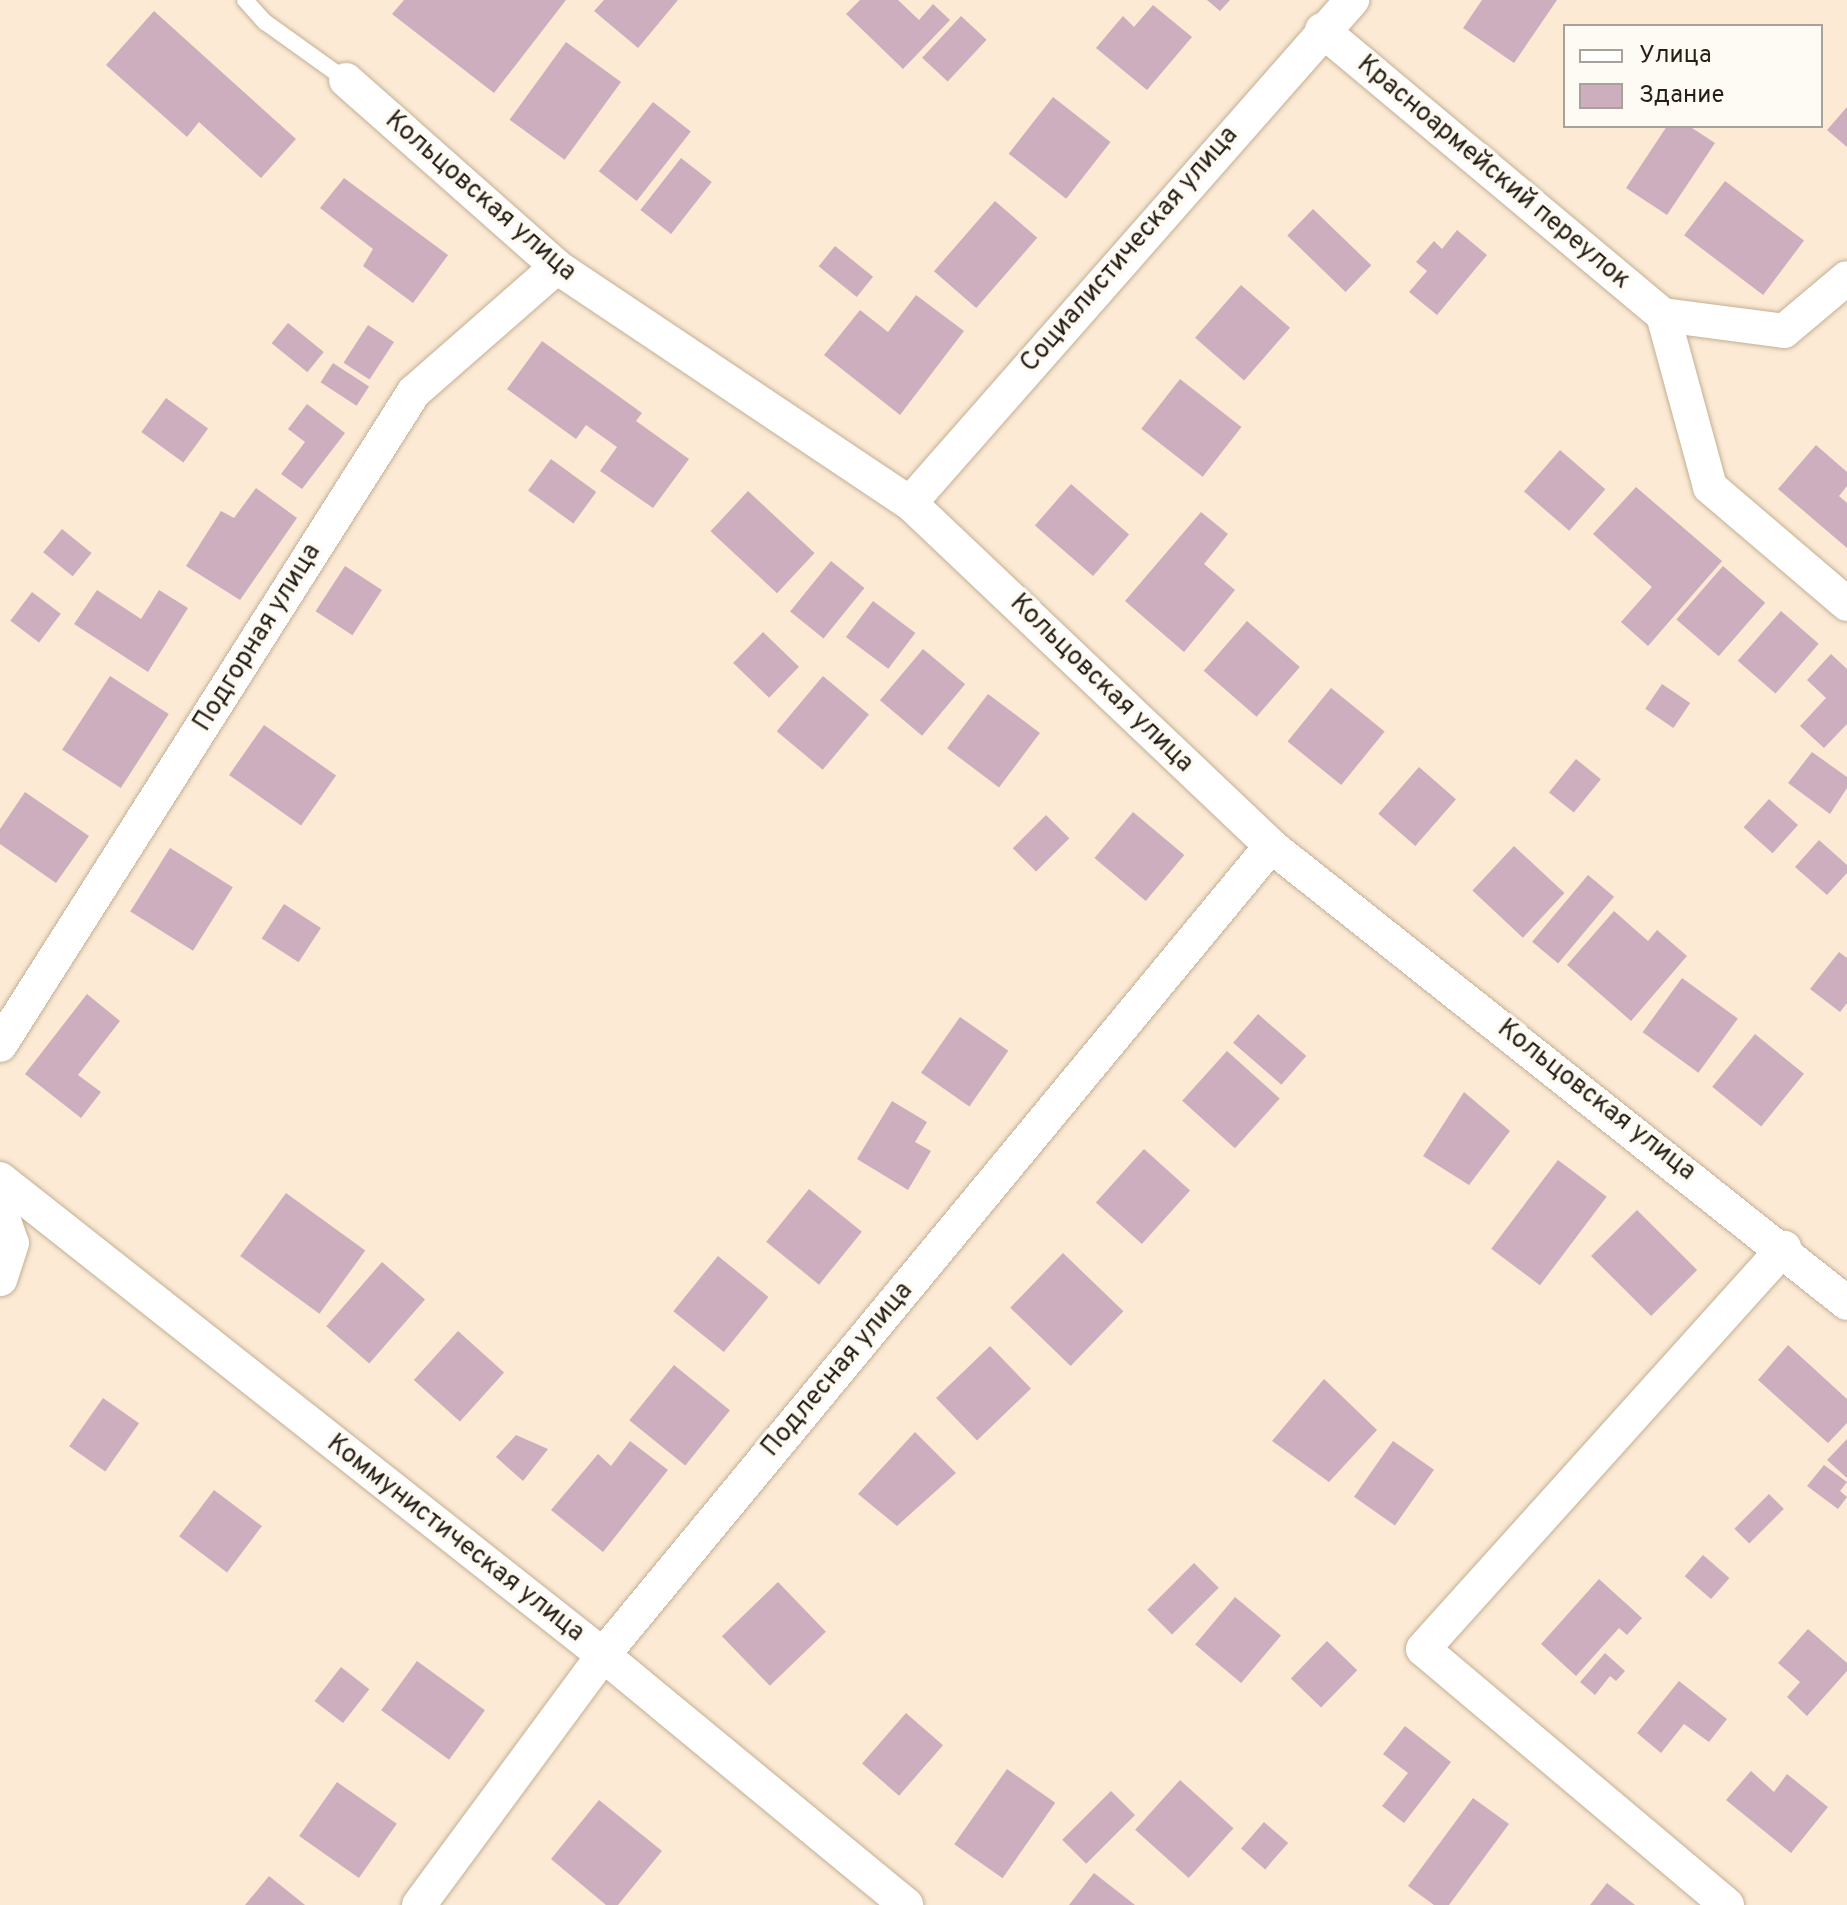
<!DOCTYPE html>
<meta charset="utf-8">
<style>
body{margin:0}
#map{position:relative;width:1847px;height:1905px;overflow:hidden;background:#fcead5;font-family:Overpass,sans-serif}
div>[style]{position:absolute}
.building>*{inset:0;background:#cdaebf;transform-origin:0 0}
.roads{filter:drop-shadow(0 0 2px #c3af95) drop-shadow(0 0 2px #c3af95)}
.lane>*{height:16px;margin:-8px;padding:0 8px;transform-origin:8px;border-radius:8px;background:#fff}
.street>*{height:34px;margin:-17px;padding:0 17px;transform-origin:17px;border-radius:17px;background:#fff}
span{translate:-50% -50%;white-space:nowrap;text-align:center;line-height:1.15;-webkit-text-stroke:7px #fefaf4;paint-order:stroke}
.street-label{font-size:26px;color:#271f15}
.legend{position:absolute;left:1563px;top:24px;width:260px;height:104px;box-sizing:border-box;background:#fefaf4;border:2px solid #a8a29b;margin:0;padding:10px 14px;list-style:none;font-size:24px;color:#271f15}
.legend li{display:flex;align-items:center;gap:16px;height:40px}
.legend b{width:40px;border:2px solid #a8a29b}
</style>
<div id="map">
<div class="building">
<i style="clip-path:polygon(404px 0,566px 0,494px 93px,392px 14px)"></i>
<i style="clip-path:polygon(604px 0,678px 0,638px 48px,594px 11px)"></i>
<i style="clip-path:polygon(860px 0,898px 0,919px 20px,933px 4px,950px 20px,903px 69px,846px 14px)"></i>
<i style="clip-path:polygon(1207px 0,1230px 0,1220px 11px)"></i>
<i style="clip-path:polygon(1482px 0,1557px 0,1514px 63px,1463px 28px)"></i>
<i style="clip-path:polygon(1153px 5px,1192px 37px,1147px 90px,1096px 48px,1123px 16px,1134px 27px)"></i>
<i style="clip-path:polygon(154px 11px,296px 139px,261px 178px,199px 122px,187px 137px,106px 65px)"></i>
<i style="left:961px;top:16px;width:35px;height:57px;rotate:43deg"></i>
<i style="left:566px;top:42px;width:68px;height:96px;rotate:36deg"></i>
<i style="left:1053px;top:97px;width:73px;height:72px;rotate:38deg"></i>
<i style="left:653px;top:102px;width:48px;height:88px;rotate:38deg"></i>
<i style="clip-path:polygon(1847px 107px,1847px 147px,1827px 130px)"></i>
<i style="clip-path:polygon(1667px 126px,1689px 126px,1715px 143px,1667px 215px,1626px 188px)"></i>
<i style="left:681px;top:158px;width:39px;height:66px;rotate:38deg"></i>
<i style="clip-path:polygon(344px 178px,448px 255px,413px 303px,363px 266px,373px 249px,320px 208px)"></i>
<i style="left:1725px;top:181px;width:99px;height:68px;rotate:37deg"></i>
<i style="left:995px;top:201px;width:56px;height:93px;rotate:41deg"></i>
<i style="left:1313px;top:209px;width:81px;height:37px;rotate:44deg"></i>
<i style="clip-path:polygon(1457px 230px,1487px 255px,1437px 315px,1409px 292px,1427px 271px,1416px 262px,1434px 241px,1442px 249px)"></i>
<i style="left:835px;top:246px;width:49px;height:26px;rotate:39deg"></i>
<i style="left:1241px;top:285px;width:65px;height:70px;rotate:41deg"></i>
<i style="clip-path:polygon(916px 295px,964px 331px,900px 415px,824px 355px,860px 310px,888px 332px)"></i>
<i style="left:288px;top:323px;width:46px;height:26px;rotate:39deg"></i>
<i style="left:368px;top:325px;width:31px;height:45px;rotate:33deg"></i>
<i style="clip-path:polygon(542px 341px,642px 413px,636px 421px,689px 459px,653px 508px,600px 471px,617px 447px,586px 425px,576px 439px,507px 389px)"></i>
<i style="left:333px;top:363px;width:43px;height:23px;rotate:33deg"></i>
<i style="left:1180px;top:379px;width:78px;height:63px;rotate:38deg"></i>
<i style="left:166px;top:398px;width:52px;height:42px;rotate:36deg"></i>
<i style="clip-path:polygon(307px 404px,345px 433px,302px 489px,281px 474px,305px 442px,288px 429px)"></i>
<i style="clip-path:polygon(1816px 445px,1847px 472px,1847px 486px,1839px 496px,1847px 503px,1847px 548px,1778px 489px)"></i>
<i style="left:1560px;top:450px;width:60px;height:55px;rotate:41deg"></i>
<i style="left:551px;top:459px;width:56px;height:39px;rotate:36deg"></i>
<i style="left:1071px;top:484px;width:77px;height:55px;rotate:41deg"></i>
<i style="clip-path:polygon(1636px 487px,1722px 561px,1648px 646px,1621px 622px,1652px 587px,1593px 534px)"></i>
<i style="clip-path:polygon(256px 488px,297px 518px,240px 600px,186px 566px,221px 511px,234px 518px)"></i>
<i style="left:748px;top:491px;width:91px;height:55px;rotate:43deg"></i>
<i style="clip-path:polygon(1201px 512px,1228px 534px,1204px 564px,1235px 590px,1184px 652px,1125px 601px)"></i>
<i style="left:62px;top:529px;width:38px;height:30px;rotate:39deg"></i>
<i style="left:831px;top:561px;width:43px;height:65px;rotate:39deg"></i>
<i style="left:345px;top:566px;width:44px;height:54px;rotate:33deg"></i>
<i style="left:1723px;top:566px;width:56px;height:71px;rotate:41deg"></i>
<i style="clip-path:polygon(97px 590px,141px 619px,159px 590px,188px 608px,148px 672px,74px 624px)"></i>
<i style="left:32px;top:592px;width:36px;height:36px;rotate:37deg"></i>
<i style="left:873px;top:601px;width:53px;height:45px;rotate:37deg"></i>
<i style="left:1781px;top:611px;width:50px;height:66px;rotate:41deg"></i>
<i style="left:1247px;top:621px;width:70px;height:66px;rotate:41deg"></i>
<i style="left:763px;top:632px;width:50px;height:43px;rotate:44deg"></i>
<i style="left:923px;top:649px;width:55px;height:67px;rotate:40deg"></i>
<i style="clip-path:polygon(1831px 654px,1847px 669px,1847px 724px,1824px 748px,1800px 726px,1826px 698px,1807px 680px)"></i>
<i style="left:110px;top:676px;width:70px;height:88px;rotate:33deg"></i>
<i style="left:823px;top:676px;width:60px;height:72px;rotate:40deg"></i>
<i style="left:1662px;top:684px;width:34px;height:30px;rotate:34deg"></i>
<i style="left:1331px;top:688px;width:69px;height:69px;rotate:39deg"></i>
<i style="left:988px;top:694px;width:65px;height:68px;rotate:37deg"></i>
<i style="left:264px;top:725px;width:88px;height:61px;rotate:35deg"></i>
<i style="clip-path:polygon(1812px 752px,1847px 777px,1847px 788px,1830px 814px,1788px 783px)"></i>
<i style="left:1576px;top:759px;width:32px;height:43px;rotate:39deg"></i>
<i style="left:1419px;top:767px;width:49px;height:62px;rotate:41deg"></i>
<i style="clip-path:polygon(25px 792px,89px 836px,56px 883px,0 844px,0 829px)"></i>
<i style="left:1769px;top:799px;width:39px;height:38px;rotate:42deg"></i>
<i style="left:1133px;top:812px;width:67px;height:60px;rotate:40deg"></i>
<i style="left:1046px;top:815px;width:33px;height:47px;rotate:45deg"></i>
<i style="clip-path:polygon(1819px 840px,1847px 865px,1847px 873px,1827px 895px,1795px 867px)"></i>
<i style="left:1514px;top:846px;width:69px;height:61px;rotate:43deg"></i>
<i style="left:170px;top:848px;width:74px;height:75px;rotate:32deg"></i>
<i style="left:1588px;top:875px;width:34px;height:87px;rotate:40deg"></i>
<i style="left:284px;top:904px;width:44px;height:41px;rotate:33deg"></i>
<i style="clip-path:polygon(1614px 911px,1648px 941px,1657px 930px,1687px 956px,1631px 1021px,1567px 965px)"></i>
<i style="clip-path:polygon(1839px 952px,1847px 958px,1847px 1003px,1840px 1012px,1810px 989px)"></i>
<i style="left:1682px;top:978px;width:69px;height:67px;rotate:36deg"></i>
<i style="clip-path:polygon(87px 994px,120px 1021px,78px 1075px,101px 1092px,81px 1118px,25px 1074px)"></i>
<i style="left:1258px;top:1014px;width:64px;height:38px;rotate:41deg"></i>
<i style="left:960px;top:1017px;width:59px;height:68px;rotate:35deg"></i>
<i style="left:1755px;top:1034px;width:63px;height:68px;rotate:39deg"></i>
<i style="left:1227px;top:1051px;width:71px;height:67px;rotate:42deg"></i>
<i style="clip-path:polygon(1464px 1092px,1510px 1131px,1469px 1185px,1423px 1156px)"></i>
<i style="clip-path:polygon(892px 1101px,927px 1122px,915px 1142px,931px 1151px,908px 1190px,857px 1159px)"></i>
<i style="left:1144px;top:1149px;width:62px;height:72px;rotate:42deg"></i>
<i style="left:1558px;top:1160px;width:61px;height:111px;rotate:37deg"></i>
<i style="left:809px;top:1189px;width:68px;height:68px;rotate:39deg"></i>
<i style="left:286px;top:1193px;width:98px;height:78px;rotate:36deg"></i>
<i style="left:1637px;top:1210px;width:85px;height:65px;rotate:45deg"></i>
<i style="left:1063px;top:1253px;width:84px;height:76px;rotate:44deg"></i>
<i style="left:718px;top:1256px;width:65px;height:71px;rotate:39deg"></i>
<i style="left:382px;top:1262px;width:57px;height:85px;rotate:41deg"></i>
<i style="left:458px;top:1331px;width:62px;height:66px;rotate:42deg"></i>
<i style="clip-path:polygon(1788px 1345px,1847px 1399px,1847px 1423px,1828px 1443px,1758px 1380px)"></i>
<i style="left:990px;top:1346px;width:59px;height:75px;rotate:46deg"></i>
<i style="left:674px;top:1365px;width:72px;height:71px;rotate:39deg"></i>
<i style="clip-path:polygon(1324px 1379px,1377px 1430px,1329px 1482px,1272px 1441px)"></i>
<i style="left:103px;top:1398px;width:44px;height:59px;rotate:35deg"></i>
<i style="clip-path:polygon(915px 1432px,956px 1473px,897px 1526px,858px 1494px)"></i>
<i style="clip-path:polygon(516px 1435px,548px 1449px,523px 1481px,496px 1457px)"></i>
<i style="clip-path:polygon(1847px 1439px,1847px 1478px,1827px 1460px)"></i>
<i style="clip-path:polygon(630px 1441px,668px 1470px,603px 1552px,551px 1510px,598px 1454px,611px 1466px)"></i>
<i style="left:1393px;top:1441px;width:50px;height:68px;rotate:35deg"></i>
<i style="clip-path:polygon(1824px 1465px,1847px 1482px,1840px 1491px,1847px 1497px,1838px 1509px,1807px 1486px)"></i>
<i style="left:214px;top:1490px;width:60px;height:58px;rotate:37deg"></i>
<i style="left:1769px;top:1494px;width:21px;height:49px;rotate:45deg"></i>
<i style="left:1703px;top:1555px;width:35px;height:28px;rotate:41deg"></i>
<i style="left:1194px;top:1563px;width:35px;height:66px;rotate:45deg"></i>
<i style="clip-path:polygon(1599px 1579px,1642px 1618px,1627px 1635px,1619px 1628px,1576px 1676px,1541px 1644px)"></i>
<i style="left:778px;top:1582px;width:69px;height:78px;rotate:46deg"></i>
<i style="left:1235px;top:1597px;width:60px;height:62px;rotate:40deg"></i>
<i style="clip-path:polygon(1808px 1629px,1847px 1663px,1847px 1671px,1807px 1716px,1787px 1697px,1800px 1682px,1778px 1663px)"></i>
<i style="left:1327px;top:1641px;width:42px;height:52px;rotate:44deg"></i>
<i style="clip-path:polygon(1605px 1653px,1625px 1671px,1616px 1681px,1610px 1676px,1595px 1695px,1580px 1682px)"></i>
<i style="left:417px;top:1661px;width:84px;height:61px;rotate:36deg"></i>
<i style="left:341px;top:1667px;width:36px;height:43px;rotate:38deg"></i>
<i style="clip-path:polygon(1679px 1681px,1727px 1719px,1709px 1742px,1684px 1724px,1661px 1753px,1637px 1733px)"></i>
<i style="left:906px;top:1713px;width:49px;height:67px;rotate:41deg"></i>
<i style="clip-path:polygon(1405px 1726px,1451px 1762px,1404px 1823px,1382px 1806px,1408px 1773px,1383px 1754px)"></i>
<i style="left:1007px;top:1769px;width:59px;height:92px;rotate:35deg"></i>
<i style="clip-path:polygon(1751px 1771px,1774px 1792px,1787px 1774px,1828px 1807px,1791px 1853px,1726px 1800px)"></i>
<i style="left:1180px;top:1780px;width:72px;height:67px;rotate:42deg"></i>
<i style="left:337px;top:1782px;width:73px;height:66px;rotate:35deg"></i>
<i style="left:1111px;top:1791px;width:34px;height:69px;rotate:45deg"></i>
<i style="clip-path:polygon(1473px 1798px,1509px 1824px,1449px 1905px,1434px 1905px,1408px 1886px)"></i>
<i style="clip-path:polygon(599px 1800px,662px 1851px,618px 1905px,606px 1905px,551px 1859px)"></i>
<i style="left:1264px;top:1822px;width:32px;height:35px;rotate:41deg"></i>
<i style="clip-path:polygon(1094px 1873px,1135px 1905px,1069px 1905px)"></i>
<i style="clip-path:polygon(269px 1876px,305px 1905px,245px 1905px)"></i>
<i style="clip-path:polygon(1607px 1883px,1635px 1905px,1590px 1905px)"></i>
</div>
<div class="roads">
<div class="lane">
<i style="left:245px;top:0;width:30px;rotate:48deg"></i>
<i style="left:265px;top:22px;width:100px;rotate:35.6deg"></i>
</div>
<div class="street">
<i style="left:1322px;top:30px;width:444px;rotate:39.9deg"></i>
<i style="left:1663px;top:315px;width:122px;rotate:7.5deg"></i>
<i style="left:1784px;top:331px;width:82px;rotate:-40.1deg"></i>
<i style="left:346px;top:80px;width:282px;rotate:41.5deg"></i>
<i style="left:557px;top:267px;width:425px;rotate:33.8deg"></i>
<i style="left:910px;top:503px;width:498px;rotate:43.5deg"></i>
<i style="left:1271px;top:846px;width:735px;rotate:38.43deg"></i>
<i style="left:1663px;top:315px;width:178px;rotate:74.7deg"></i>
<i style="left:1710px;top:487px;width:180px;rotate:40.5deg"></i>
<i style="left:910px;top:503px;width:670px;rotate:-48.69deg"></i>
<i style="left:0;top:1045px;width:773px;rotate:-57.63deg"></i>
<i style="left:414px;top:392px;width:190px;rotate:-41.2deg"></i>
<i style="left:0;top:1179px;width:768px;rotate:38.29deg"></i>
<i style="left:603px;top:1655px;width:393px;rotate:39.5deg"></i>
<i style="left:0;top:1209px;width:36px;rotate:71deg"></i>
<i style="left:12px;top:1243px;width:38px;rotate:108deg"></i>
<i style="left:419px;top:1905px;width:310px;rotate:-53.6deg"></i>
<i style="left:603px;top:1655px;width:1049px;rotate:-50.45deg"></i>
<i style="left:1727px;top:1905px;width:397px;rotate:-139.9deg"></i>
<i style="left:1423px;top:1649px;width:540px;rotate:-48deg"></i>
</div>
</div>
<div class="street-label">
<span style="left:1493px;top:173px;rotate:40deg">Красноармейский переулок</span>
<span style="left:480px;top:197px;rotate:41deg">Кольцовская улица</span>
<span style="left:1130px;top:250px;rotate:-49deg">Социалистическая улица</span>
<span style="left:258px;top:638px;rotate:-58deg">Подгорная улица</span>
<span style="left:1101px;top:684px;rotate:44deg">Кольцовская улица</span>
<span style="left:1596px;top:1101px;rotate:38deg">Кольцовская улица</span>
<span style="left:838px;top:1370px;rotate:-50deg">Подлесная улица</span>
<span style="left:455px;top:1539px;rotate:38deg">Коммунистическая улица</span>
</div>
<ul class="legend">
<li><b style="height:10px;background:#fff"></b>Улица</li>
<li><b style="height:22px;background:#cdaebf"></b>Здание</li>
</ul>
</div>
